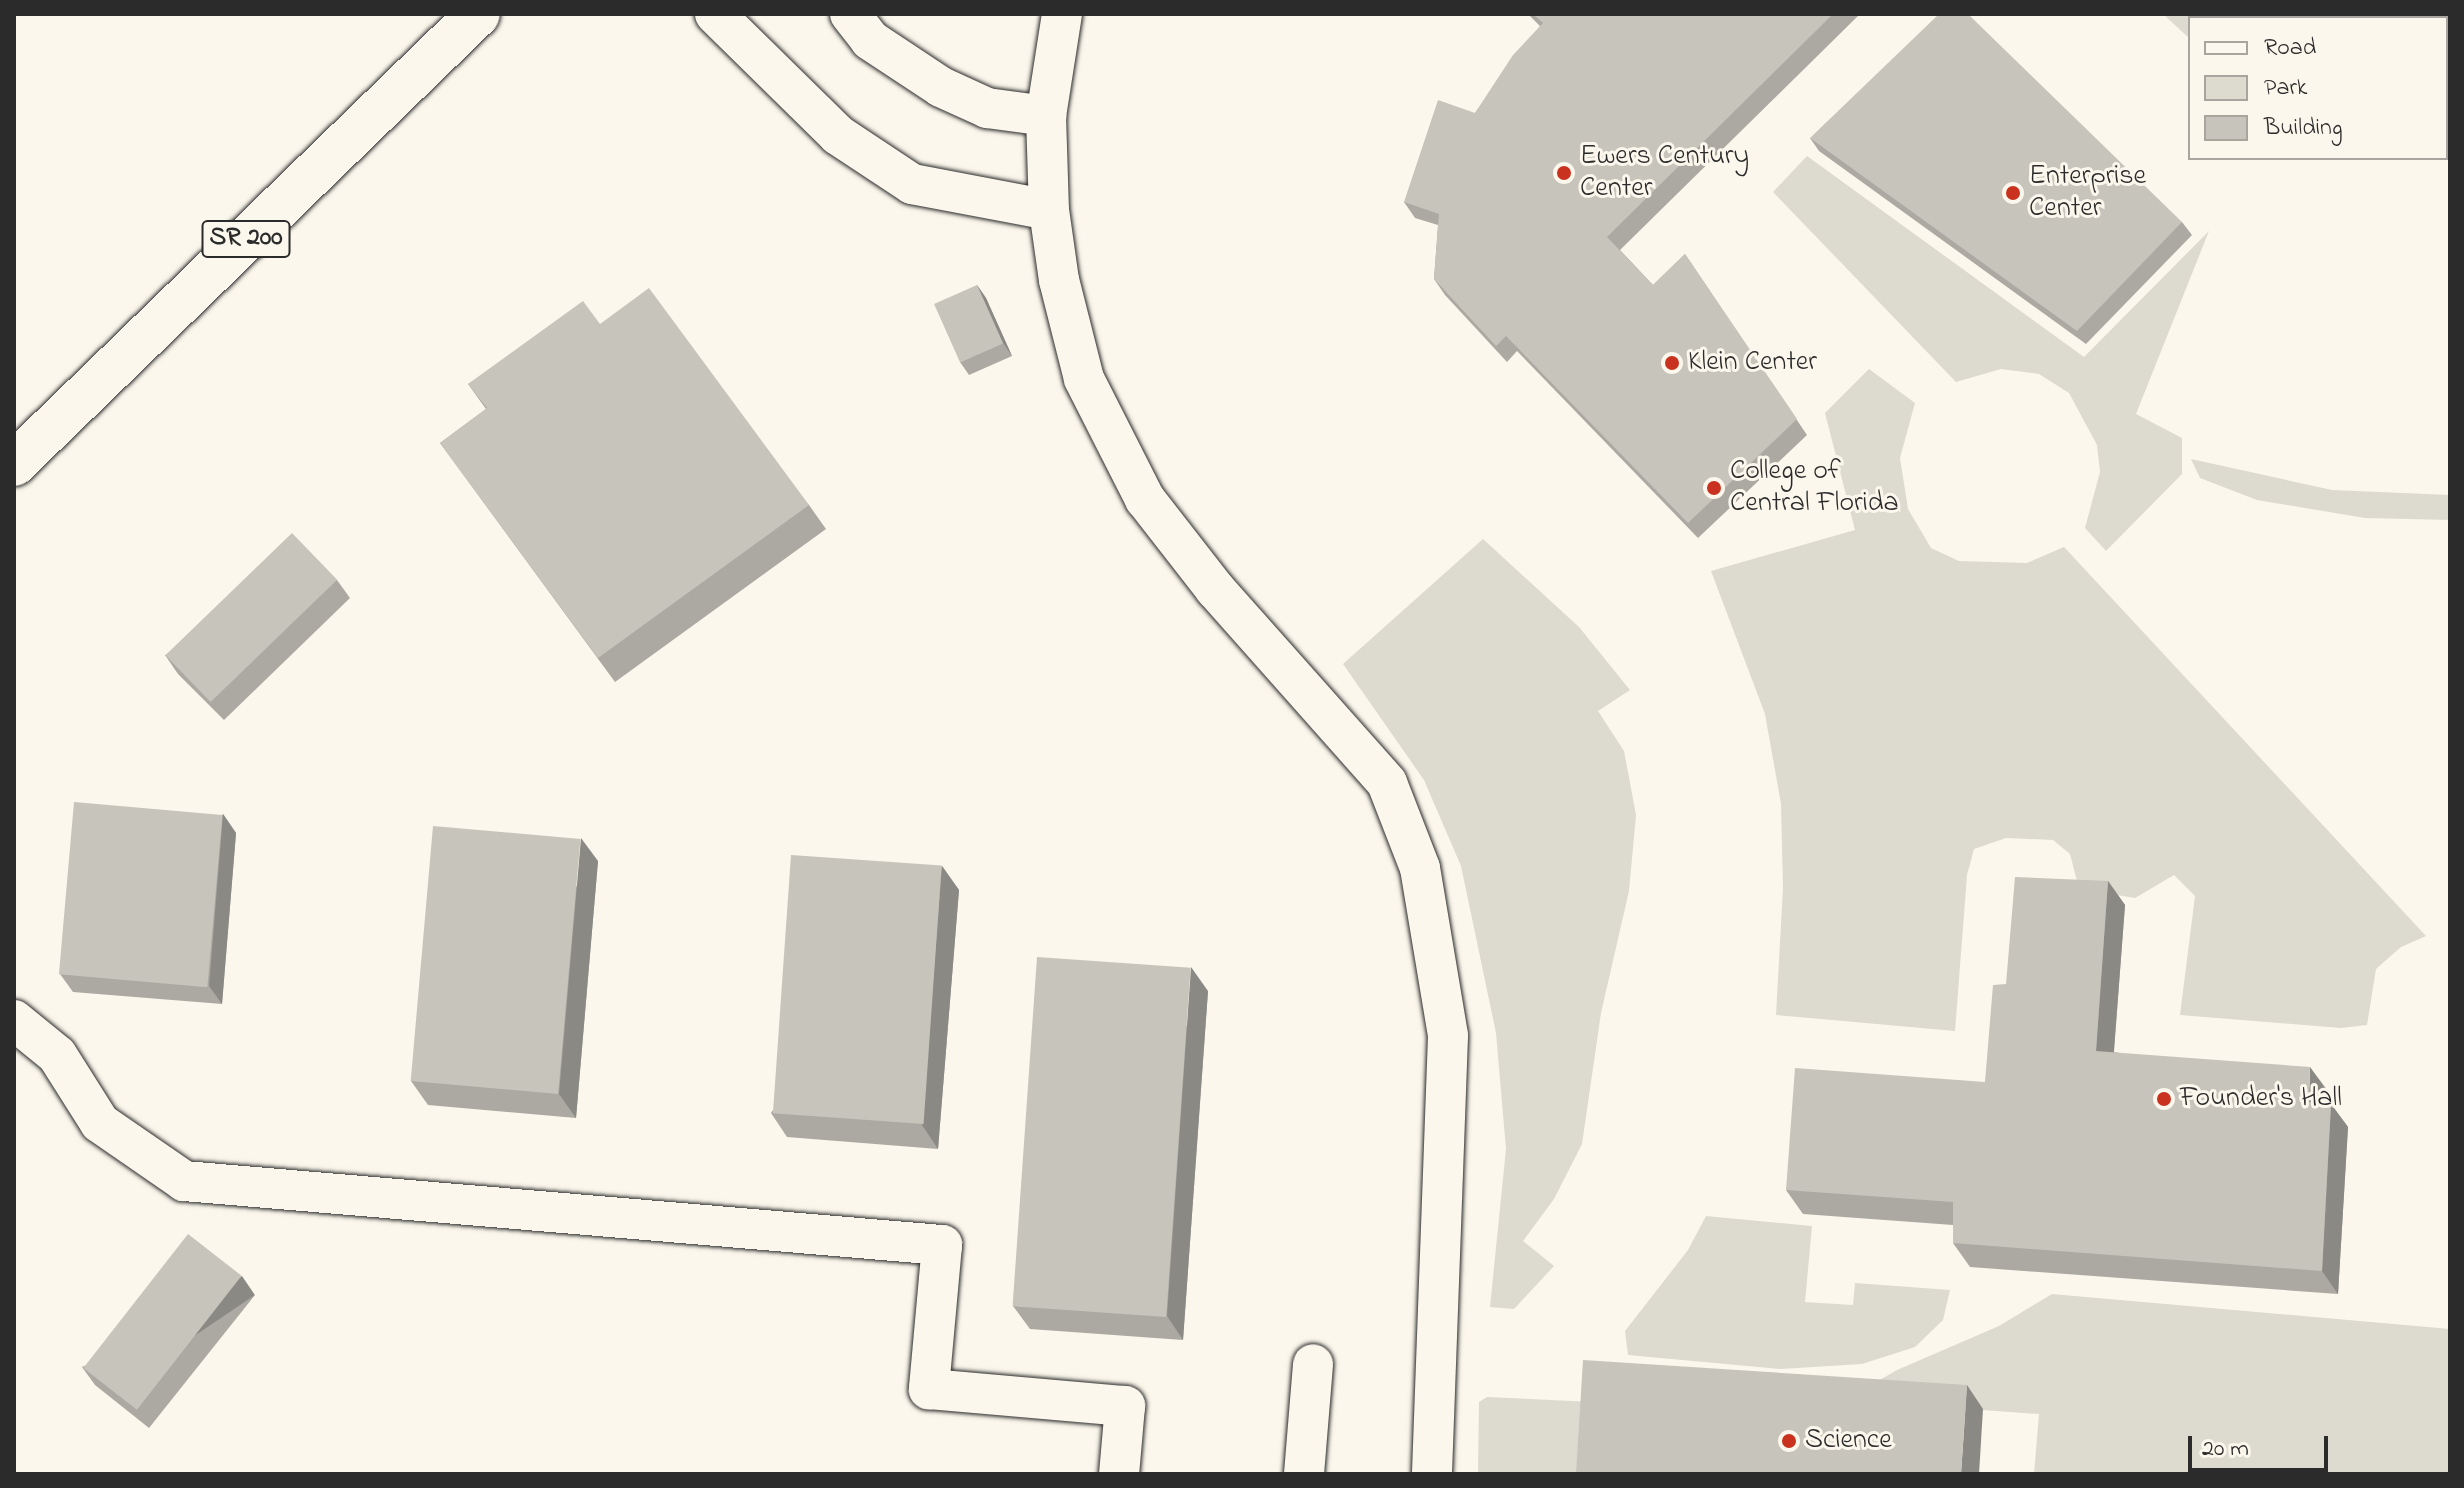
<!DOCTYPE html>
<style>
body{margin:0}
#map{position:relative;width:2464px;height:1488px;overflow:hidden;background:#fbf7ec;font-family:"Indie Flower",sans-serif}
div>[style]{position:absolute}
.green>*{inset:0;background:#dddad0}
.roads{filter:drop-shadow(0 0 2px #2b2b2b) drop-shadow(0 0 2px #2b2b2b)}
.minor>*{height:40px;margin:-20px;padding:0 20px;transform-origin:20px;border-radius:20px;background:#fbf7ec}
.primary>*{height:44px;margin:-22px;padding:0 22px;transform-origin:22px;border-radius:22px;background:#fbf7ec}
.wall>*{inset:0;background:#aba9a2}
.shaded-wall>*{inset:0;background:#8b8984;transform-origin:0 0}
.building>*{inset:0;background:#c7c4bc;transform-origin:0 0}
.dots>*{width:22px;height:22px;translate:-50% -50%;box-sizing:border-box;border:4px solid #fbf7ec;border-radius:50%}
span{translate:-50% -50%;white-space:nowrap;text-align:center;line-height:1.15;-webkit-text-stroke:6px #fbf7ec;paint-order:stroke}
.shield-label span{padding:2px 6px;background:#fbf7ec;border:2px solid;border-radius:6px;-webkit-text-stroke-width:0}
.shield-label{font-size:26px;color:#2b2b2b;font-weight:700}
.poi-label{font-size:28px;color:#2b2b2b}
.left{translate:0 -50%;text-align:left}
.frame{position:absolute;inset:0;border:16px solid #2b2b2b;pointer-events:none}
.legend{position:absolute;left:2188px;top:16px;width:260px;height:144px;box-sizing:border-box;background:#fbf7ec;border:2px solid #a8a59f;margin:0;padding:10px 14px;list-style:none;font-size:24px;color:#2b2b2b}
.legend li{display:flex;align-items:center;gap:16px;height:40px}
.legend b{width:40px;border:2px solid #a8a59f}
.scale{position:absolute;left:2188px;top:1436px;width:140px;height:36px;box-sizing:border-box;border:4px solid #2b2b2b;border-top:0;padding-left:10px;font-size:24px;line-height:28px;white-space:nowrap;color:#2b2b2b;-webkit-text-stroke:6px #fbf7ec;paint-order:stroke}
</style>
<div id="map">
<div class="green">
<i style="clip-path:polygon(2163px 14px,2450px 14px,2450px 118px,2446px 119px,2446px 18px,2190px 18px,2190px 39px)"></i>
<i style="clip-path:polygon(1807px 156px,2084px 357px,2209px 231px,2136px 414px,2182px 438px,2182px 474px,2106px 551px,2085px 528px,2100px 472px,2097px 445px,2069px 393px,2039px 374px,2001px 369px,1956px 382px,1773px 192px)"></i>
<i style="clip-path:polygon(1869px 369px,1915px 403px,1900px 458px,1908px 509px,1931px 548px,1959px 561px,2027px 563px,2064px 547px,2426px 936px,2401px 947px,2376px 969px,2367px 1025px,2341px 1028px,2180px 1015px,2195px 896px,2174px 875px,2135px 898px,2079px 889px,2070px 854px,2053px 840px,2006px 838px,1974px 849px,1967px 875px,1955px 1031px,1776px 1015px,1783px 888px,1781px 804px,1765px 714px,1711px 571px,1855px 530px,1825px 413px)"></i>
<i style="clip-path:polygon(2191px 459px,2332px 490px,2450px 495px,2450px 520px,2365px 518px,2257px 500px,2200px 478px)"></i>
<i style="clip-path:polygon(1483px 539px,1579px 627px,1630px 690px,1598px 711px,1624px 751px,1636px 815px,1629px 891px,1601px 1013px,1582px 1144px,1554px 1199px,1523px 1241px,1554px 1266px,1514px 1309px,1490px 1307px,1506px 1149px,1496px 1033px,1461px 866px,1424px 780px,1343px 664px)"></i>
<i style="clip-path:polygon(1706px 1216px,1812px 1226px,1805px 1302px,1853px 1305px,1855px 1283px,1950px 1290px,1943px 1320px,1915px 1347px,1862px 1364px,1781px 1369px,1628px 1355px,1625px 1331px,1688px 1250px)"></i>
<i style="clip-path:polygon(2052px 1294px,2450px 1329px,2450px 1474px,2034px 1474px,2039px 1414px,1845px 1400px,1897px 1370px,1999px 1326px)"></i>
<i style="clip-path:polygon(1487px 1397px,1593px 1402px,1588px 1474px,1478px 1474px,1479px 1402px)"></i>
</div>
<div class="roads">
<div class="minor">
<i style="left:715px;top:14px;width:173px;rotate:44.5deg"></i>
<i style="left:838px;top:135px;width:89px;rotate:33.5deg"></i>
<i style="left:912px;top:184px;width:139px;rotate:10.7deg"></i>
<i style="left:850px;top:14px;width:33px;rotate:52deg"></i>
<i style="left:870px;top:40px;width:85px;rotate:33.5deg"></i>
<i style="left:941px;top:87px;width:51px;rotate:24.5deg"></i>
<i style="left:987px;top:108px;width:60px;rotate:7.7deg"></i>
<i style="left:1062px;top:14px;width:103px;rotate:98.9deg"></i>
<i style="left:1046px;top:116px;width:94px;rotate:88.2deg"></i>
<i style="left:1049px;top:210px;width:71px;rotate:81.9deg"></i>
<i style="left:1059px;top:280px;width:102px;rotate:75.8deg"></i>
<i style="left:1084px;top:379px;width:135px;rotate:63.1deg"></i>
<i style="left:1145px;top:499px;width:114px;rotate:52.1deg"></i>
<i style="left:1215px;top:589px;width:259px;rotate:48.4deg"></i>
<i style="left:1387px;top:783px;width:91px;rotate:68.8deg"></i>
<i style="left:1420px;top:868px;width:170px;rotate:80.5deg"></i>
<i style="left:1448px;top:1036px;width:438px;rotate:92.1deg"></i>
<i style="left:14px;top:1020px;width:55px;rotate:39.1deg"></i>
<i style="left:57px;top:1055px;width:80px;rotate:57.7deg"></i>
<i style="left:100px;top:1123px;width:102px;rotate:34.6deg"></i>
<i style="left:184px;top:1181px;width:761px;rotate:4.83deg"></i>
<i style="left:942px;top:1245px;width:145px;rotate:95.2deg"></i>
<i style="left:929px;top:1389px;width:197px;rotate:5deg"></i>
<i style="left:1125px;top:1406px;width:68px;rotate:95deg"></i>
<i style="left:1304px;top:1474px;width:110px;rotate:-85.3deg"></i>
</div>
<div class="primary">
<i style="left:14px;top:464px;width:646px;rotate:-44.12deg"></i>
</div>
</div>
<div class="wall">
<i style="clip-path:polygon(1528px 14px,1860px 14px,1620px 250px,1653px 285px,1685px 254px,1807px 435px,1698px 538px,1517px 351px,1507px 362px,1445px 295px,1434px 279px,1438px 225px,1415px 218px,1404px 202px,1475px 113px,1540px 26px)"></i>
<i style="clip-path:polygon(1810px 138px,2182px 222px,2192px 235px,2086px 344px,1819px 151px)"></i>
<i style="clip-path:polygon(977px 285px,986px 298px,1012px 356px,969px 375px,960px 362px)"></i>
<i style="clip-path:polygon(600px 324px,809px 505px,826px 529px,615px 682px,440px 443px,486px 409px,468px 384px)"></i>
<i style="clip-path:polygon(337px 580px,350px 598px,224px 720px,178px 674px,165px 655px)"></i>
<i style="clip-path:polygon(223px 814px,236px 833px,222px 1004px,73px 992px,60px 974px)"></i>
<i style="clip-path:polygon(598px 861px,576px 1118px,428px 1105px,411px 1081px)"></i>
<i style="clip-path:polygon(942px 866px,959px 890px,938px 1149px,787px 1137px,771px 1113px)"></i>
<i style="clip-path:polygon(2108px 881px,2125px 905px,2114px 1052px,2327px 1090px,2326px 1103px,2331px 1104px,2348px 1127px,2338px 1294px,1970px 1267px,1953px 1243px,1953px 1225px,1803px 1214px,1786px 1190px,1985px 1082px,2006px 984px)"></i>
<i style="clip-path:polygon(1208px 991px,1183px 1340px,1030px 1329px,1013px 1306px)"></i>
<i style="clip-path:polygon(255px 1295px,149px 1428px,95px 1385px,82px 1367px)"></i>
</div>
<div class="shaded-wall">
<i style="clip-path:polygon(977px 285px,986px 298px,1012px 356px,1003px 343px)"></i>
<i style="clip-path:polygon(223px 814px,236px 833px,222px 1004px,209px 986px)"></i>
<i style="clip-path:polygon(581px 838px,598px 861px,576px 1118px,559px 1094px)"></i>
<i style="clip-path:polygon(942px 866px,959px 890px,938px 1149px,922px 1125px)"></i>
<i style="clip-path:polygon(2108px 881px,2125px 905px,2112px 1075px,2096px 1051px)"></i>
<i style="clip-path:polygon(1191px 967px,1208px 991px,1183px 1340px,1167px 1316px)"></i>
<i style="clip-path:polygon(2310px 1067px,2327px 1090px,2325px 1126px,2309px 1102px)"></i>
<i style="clip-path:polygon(2331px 1104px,2348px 1127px,2338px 1294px,2322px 1271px)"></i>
<i style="left:242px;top:1276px;width:23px;height:170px;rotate:56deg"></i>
<i style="clip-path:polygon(1967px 1385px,1983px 1409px,1979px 1474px,1961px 1474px)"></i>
</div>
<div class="building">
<i style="clip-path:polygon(1533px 14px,1833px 14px,1607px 237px,1653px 285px,1685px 254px,1797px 419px,1688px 523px,1506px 336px,1496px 346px,1434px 279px,1439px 214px,1404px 202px,1438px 100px,1475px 113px,1513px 55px,1543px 23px)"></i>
<i style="clip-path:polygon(1939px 14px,1968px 14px,2182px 222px,2077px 331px,1810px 138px)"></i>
<i style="left:977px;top:285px;width:64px;height:47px;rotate:66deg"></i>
<i style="clip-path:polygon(649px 288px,809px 505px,598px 658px,440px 443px,487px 408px,468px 384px,583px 301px,600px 324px)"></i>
<i style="left:292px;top:533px;width:65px;height:176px;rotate:46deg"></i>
<i style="left:74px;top:802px;width:149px;height:173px;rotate:5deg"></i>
<i style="left:433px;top:826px;width:148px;height:256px;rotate:5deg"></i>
<i style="left:791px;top:855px;width:151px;height:259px;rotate:4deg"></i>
<i style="clip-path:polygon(2015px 877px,2108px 881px,2096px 1051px,2310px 1067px,2309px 1102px,2331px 1104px,2322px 1271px,1953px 1243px,1953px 1202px,1786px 1190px,1795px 1068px,1985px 1082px,1993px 985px,2006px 984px)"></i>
<i style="left:1037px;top:957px;width:154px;height:350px;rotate:4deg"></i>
<i style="left:188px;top:1234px;width:68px;height:170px;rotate:38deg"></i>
<i style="clip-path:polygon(1583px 1360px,1967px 1385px,1961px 1474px,1576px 1474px)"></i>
</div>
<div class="dots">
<i style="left:1564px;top:173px;background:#c8321e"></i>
<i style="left:2013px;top:193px;background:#c8321e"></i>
<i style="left:1672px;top:363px;background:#c8321e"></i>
<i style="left:1714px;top:488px;background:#c8321e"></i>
<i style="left:2164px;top:1099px;background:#c8321e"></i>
<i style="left:1789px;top:1441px;background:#c8321e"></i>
</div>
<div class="shield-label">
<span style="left:246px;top:239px">SR 200</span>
</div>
<div class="poi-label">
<span class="left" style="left:1580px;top:173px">Ewers Century<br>Center</span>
<span class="left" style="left:2029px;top:193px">Enterprise<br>Center</span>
<span class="left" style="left:1688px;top:363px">Klein Center</span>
<span class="left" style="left:1730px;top:488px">College of<br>Central Florida</span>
<span class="left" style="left:2180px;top:1099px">Founder's Hall</span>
<span class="left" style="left:1805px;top:1441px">Science</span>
</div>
<div class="frame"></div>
<ul class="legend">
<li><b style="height:10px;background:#fbf7ec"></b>Road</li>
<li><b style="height:22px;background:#dddad0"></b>Park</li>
<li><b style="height:22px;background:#c7c4bc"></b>Building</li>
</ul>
<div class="scale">20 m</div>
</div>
